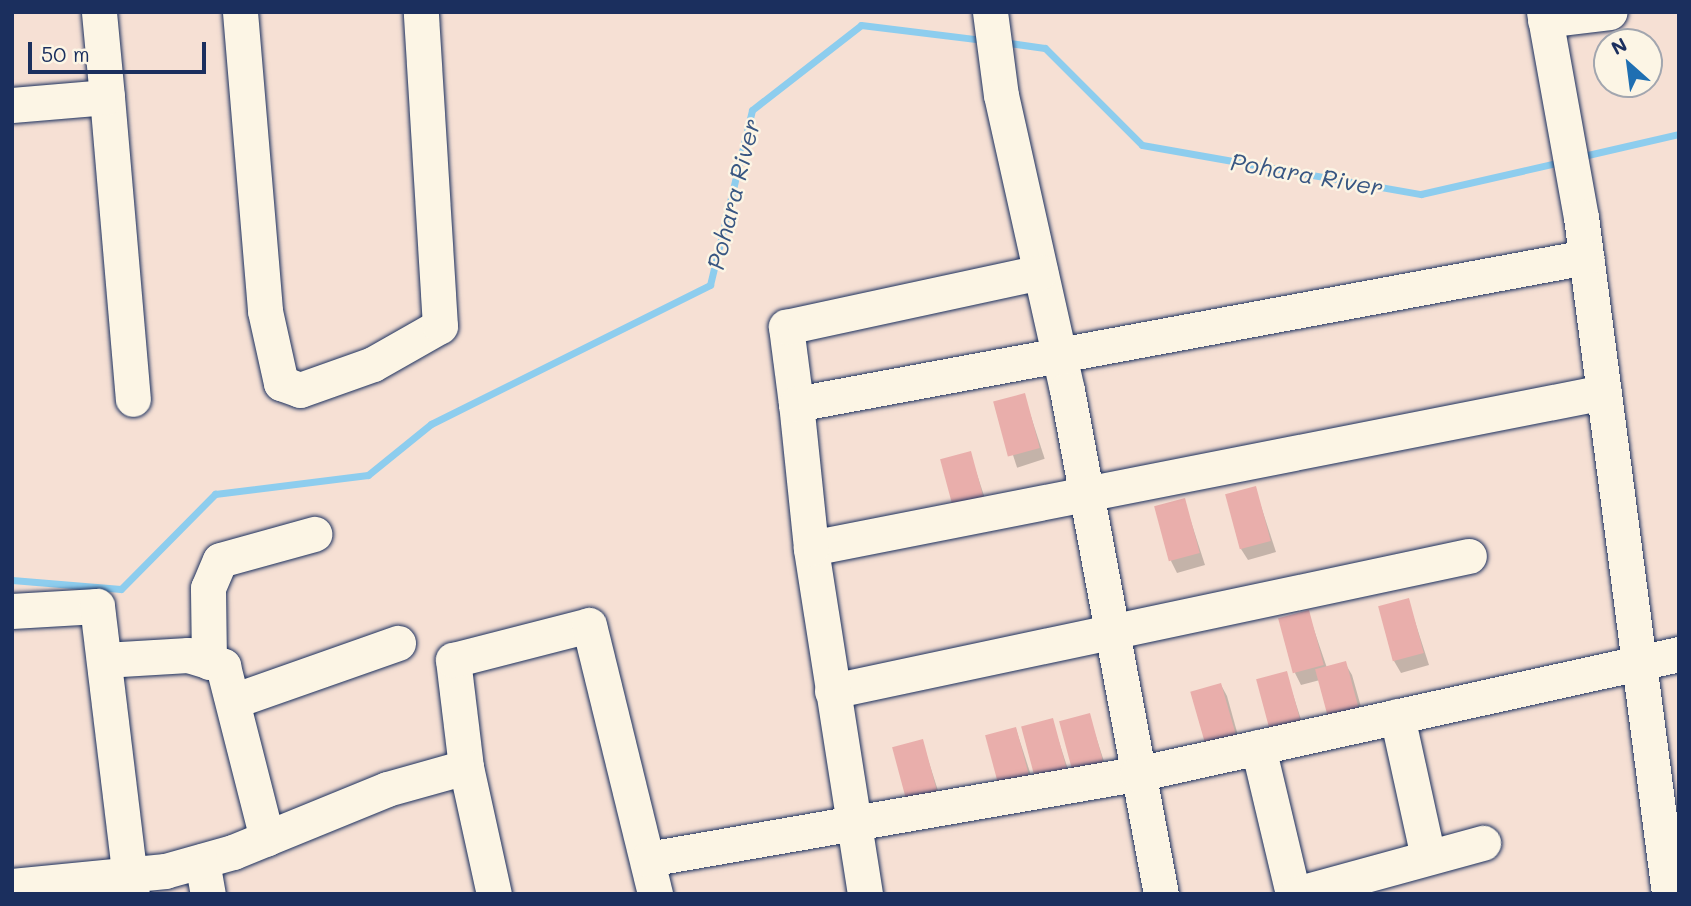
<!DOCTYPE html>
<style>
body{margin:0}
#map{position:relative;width:1691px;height:906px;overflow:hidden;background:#f6e0d4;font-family:Mali,sans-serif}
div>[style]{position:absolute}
.shadow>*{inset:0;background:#0003;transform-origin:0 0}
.stream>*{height:7px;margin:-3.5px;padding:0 3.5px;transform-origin:3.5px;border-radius:3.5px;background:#8dcdee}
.building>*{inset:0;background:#e9aeab;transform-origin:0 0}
.roads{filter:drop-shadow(0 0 2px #1b2f5e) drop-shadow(0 0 2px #1b2f5e)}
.minor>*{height:35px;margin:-17.5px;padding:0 17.5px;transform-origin:17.5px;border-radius:17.5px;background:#fcf5e5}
span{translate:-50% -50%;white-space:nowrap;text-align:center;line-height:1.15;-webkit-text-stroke:5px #fcf5e5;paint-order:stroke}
.water-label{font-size:24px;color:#385682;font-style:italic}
.frame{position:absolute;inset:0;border:14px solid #1b2f5e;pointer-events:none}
.north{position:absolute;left:1593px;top:28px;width:70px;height:70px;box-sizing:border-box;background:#fcf5e5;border:2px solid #a2a6af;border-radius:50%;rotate:332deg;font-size:19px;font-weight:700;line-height:28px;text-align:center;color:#1b2f5e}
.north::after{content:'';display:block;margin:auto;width:24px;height:32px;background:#1f6fb2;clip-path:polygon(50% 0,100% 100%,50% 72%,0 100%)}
.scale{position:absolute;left:28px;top:42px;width:178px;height:32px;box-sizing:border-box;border:4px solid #1b2f5e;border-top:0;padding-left:9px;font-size:21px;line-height:24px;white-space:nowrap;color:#1b2f5e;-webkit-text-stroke:5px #fcf5e5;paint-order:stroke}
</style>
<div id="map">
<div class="shadow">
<i style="left:1024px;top:395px;width:67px;height:29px;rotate:72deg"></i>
<i style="clip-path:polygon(970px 453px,991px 517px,963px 525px)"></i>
<i style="clip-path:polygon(1255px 488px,1276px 552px,1248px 560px,1241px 549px)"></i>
<i style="clip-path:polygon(1184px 500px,1205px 565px,1177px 573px,1171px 561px)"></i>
<i style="clip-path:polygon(1408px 600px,1429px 665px,1401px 673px,1394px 661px)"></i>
<i style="clip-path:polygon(1308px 612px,1327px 668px,1345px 663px,1352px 675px,1367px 728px,1320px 680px,1301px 685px,1295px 673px)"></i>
<i style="clip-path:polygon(1286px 673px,1307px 738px,1279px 745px)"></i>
<i style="clip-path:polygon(1221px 685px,1227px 696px,1242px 750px,1207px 746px)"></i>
<i style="clip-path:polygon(1089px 715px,1110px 780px,1082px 788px)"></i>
<i style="clip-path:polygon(1052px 720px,1073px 785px,1045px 793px)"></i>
<i style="clip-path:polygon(1016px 729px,1037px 794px,1009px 802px)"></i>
<i style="clip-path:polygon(922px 741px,943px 806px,915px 814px)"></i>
</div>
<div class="stream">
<i style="left:1002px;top:42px;width:43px;rotate:7.9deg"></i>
<i style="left:1045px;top:48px;width:137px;rotate:45deg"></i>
<i style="left:1142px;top:145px;width:283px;rotate:10deg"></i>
<i style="left:1421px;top:194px;width:144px;rotate:-12.9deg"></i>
<i style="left:1579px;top:157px;width:103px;rotate:-13deg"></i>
<i style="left:12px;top:580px;width:109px;rotate:4.7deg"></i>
<i style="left:121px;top:589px;width:134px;rotate:-45.3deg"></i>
<i style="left:215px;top:494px;width:154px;rotate:-7.1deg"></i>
<i style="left:368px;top:475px;width:81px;rotate:-39deg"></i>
<i style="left:431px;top:424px;width:312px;rotate:-26.5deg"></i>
<i style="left:710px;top:285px;width:180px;rotate:-76.5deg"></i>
<i style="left:752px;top:110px;width:138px;rotate:-37.9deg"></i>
<i style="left:861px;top:25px;width:124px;rotate:7deg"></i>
</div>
<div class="building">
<i style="left:1025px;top:393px;width:57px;height:33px;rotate:75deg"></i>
<i style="left:971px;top:451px;width:57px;height:32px;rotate:75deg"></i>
<i style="left:1256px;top:486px;width:57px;height:32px;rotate:75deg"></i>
<i style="left:1185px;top:498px;width:57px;height:32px;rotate:75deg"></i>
<i style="left:1409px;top:598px;width:57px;height:32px;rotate:75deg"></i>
<i style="left:1309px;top:610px;width:57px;height:32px;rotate:75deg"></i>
<i style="left:1346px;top:661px;width:57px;height:32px;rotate:75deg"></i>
<i style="left:1287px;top:671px;width:57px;height:32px;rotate:75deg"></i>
<i style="left:1221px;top:683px;width:57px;height:32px;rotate:74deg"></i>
<i style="left:1090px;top:713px;width:57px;height:32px;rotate:75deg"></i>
<i style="left:1053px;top:718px;width:58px;height:33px;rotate:75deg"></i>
<i style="left:1016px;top:727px;width:57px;height:32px;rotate:75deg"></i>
<i style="left:923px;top:739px;width:58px;height:32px;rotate:75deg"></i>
</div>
<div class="roads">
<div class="minor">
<i style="left:240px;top:12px;width:300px;rotate:85.2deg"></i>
<i style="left:265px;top:311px;width:74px;rotate:77.5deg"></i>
<i style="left:281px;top:383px;width:20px;rotate:20deg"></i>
<i style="left:300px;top:390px;width:77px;rotate:-19.6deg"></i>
<i style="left:373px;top:364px;width:77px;rotate:-29.6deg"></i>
<i style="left:440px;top:326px;width:315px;rotate:-93.5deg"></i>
<i style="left:990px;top:12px;width:84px;rotate:82.5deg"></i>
<i style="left:1001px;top:95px;width:302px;rotate:77.4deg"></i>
<i style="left:1067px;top:390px;width:513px;rotate:79.44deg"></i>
<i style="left:1544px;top:12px;width:208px;rotate:79.8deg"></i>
<i style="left:1581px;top:217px;width:683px;rotate:82.59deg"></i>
<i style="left:1545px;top:20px;width:65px;rotate:-7deg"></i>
<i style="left:107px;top:97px;width:303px;rotate:85.1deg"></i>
<i style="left:12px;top:105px;width:95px;rotate:-4.8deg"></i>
<i style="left:107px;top:97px;width:85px;rotate:-95.4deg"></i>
<i style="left:796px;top:404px;width:78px;rotate:-97.4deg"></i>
<i style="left:786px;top:327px;width:260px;rotate:-12.2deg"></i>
<i style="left:811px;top:548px;width:808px;rotate:-11.13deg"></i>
<i style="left:12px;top:611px;width:85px;rotate:-3.4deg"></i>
<i style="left:97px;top:606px;width:290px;rotate:83.1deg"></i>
<i style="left:104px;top:660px;width:84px;rotate:-3.4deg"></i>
<i style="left:188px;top:655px;width:37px;rotate:17deg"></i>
<i style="left:223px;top:666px;width:178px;rotate:75.7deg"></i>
<i style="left:209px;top:662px;width:74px;rotate:-90.8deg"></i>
<i style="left:208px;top:588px;width:30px;rotate:-67deg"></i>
<i style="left:220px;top:560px;width:98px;rotate:-15.5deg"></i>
<i style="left:832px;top:691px;width:651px;rotate:-11.97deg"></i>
<i style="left:233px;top:701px;width:175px;rotate:-19.4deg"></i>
<i style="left:1397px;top:716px;width:144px;rotate:77.6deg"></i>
<i style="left:1258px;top:747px;width:151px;rotate:76.6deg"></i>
<i style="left:466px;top:767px;width:108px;rotate:-96.9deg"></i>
<i style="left:453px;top:660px;width:140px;rotate:-14.4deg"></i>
<i style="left:589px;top:625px;width:277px;rotate:76.2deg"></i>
<i style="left:648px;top:859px;width:496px;rotate:-9.9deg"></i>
<i style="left:1137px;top:774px;width:555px;rotate:-12.48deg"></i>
<i style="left:202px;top:861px;width:34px;rotate:80deg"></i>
<i style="left:12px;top:886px;width:154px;rotate:-5.6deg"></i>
<i style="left:165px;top:871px;width:71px;rotate:-15.6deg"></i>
<i style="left:233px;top:852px;width:166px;rotate:-22.2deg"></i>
<i style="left:387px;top:789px;width:82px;rotate:-15.6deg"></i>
<i style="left:466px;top:767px;width:130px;rotate:77.6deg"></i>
<i style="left:865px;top:894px;width:350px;rotate:-98.9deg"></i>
<i style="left:811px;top:548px;width:145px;rotate:-95.9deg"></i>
<i style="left:796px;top:404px;width:804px;rotate:-10.54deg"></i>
<i style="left:1296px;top:894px;width:194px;rotate:-15.3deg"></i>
</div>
</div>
<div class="water-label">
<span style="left:1307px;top:174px;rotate:10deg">Pohara River</span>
<span style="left:733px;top:194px;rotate:-76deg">Pohara River</span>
</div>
<div class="frame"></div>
<div class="north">N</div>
<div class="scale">50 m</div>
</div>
